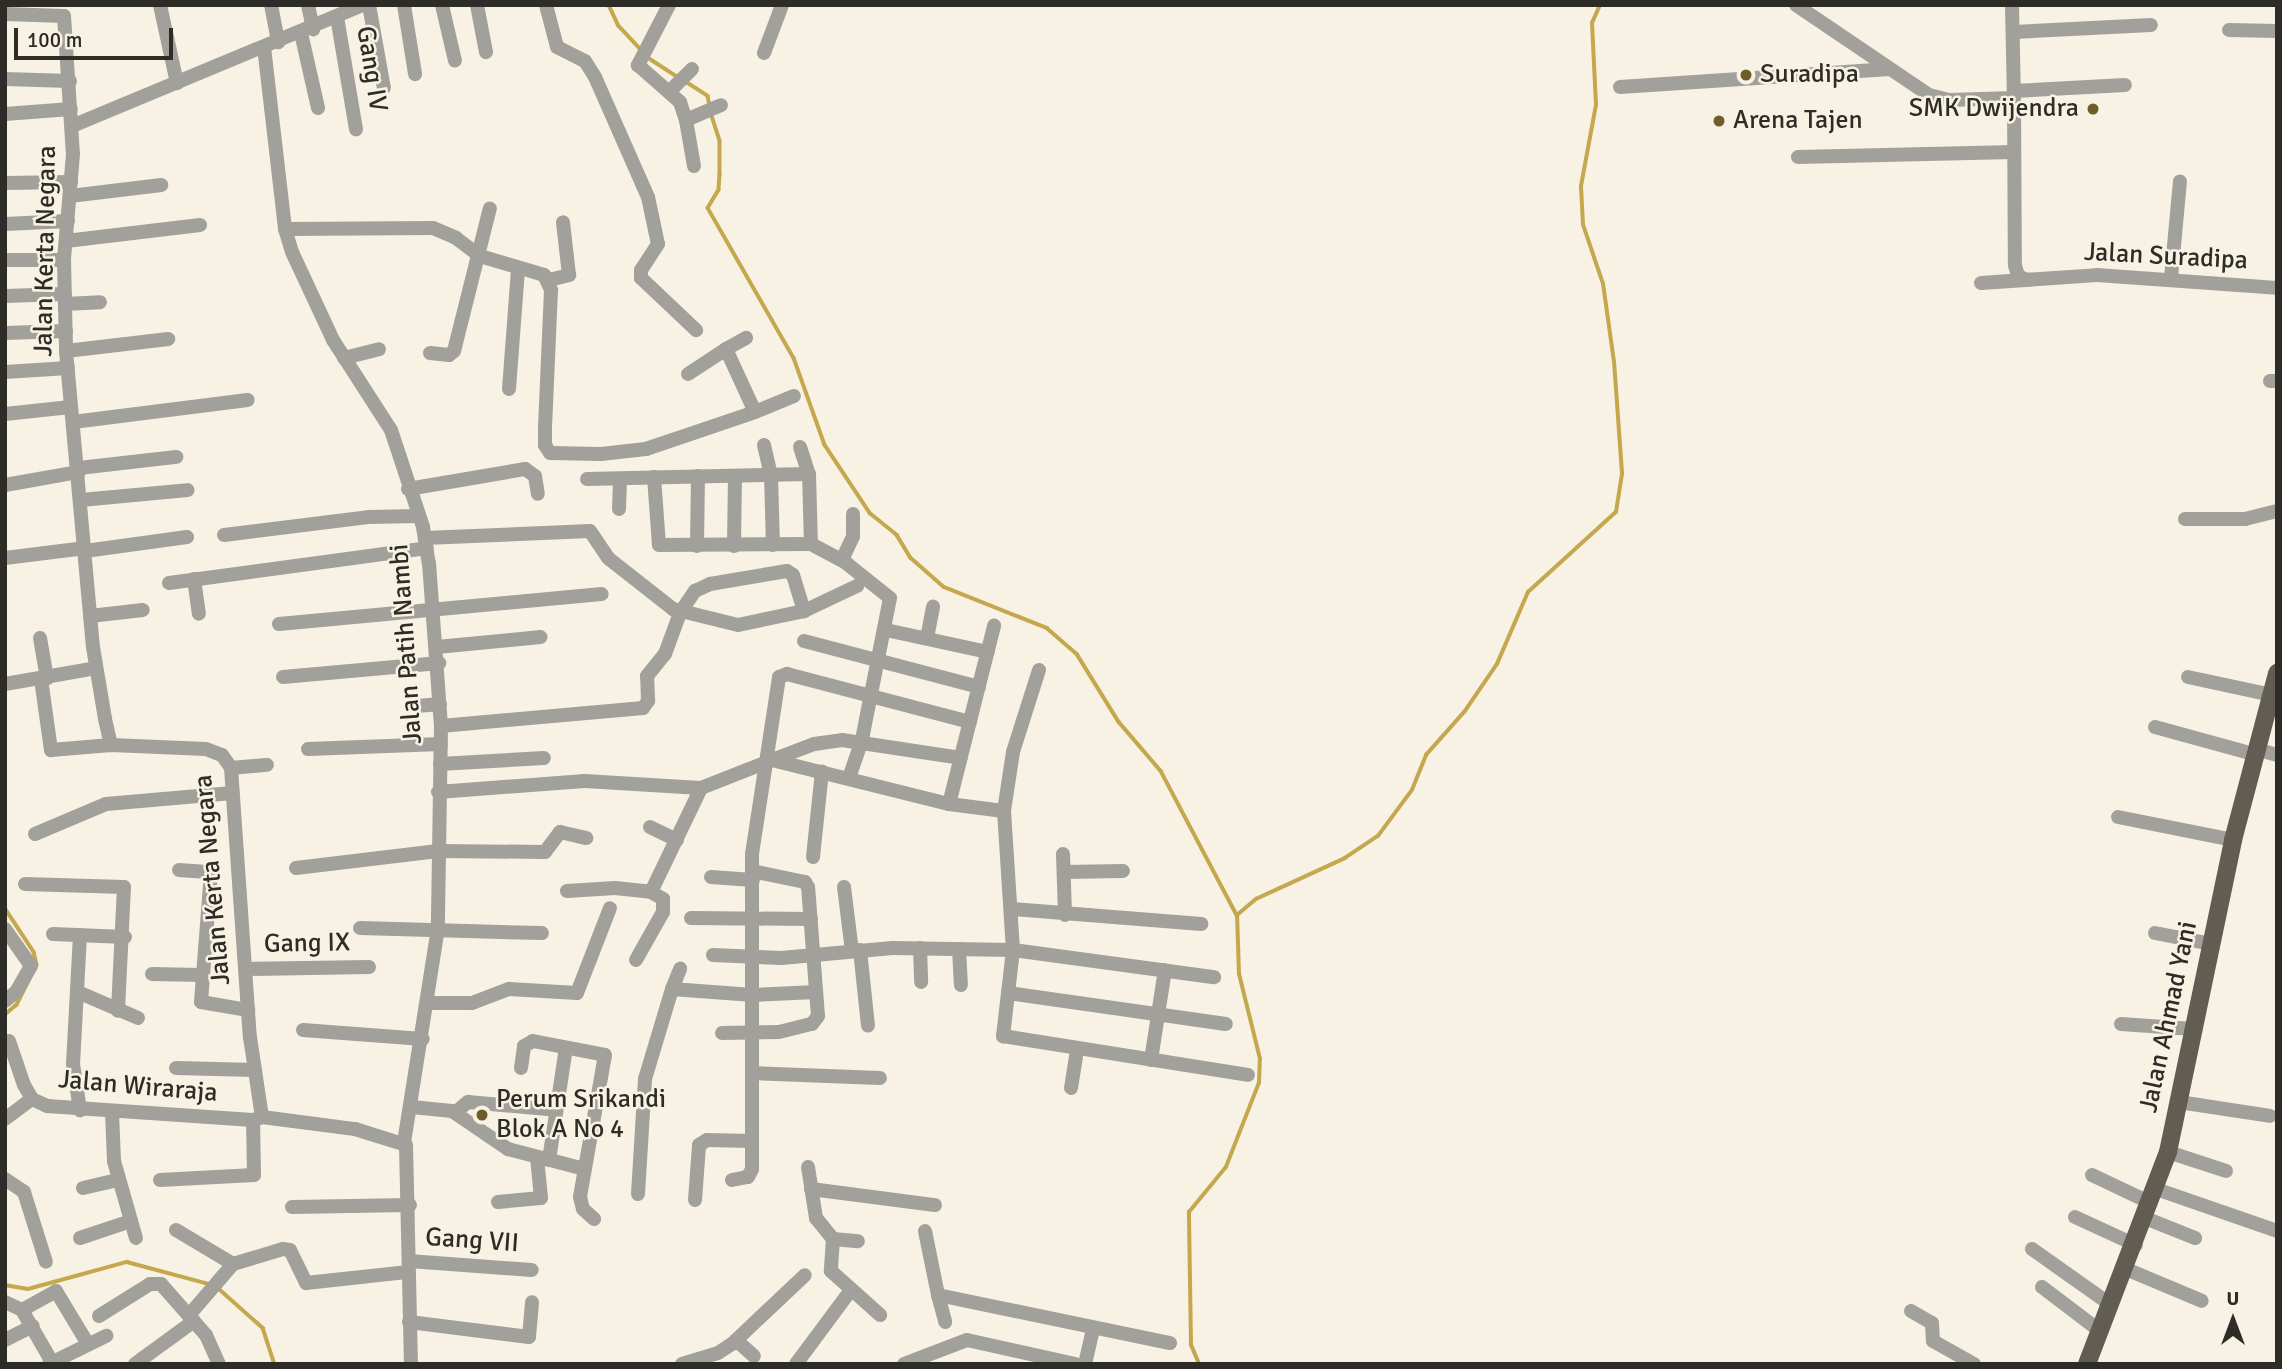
<!DOCTYPE html>
<style>
body{margin:0}
#map{position:relative;width:2282px;height:1369px;overflow:hidden;background:#f7f2e3;font-family:Signika,sans-serif}
div>[style]{position:absolute}
.stream>*{height:3.5px;margin:-1.75px;padding:0 1.75px;transform-origin:1.75px;border-radius:1.75px;background:#c5a74e}
.minor>*{height:14px;margin:-7px;padding:0 7px;transform-origin:7px;border-radius:7px;background:#a2a09a}
.major>*{height:18px;margin:-9px;padding:0 9px;transform-origin:9px;border-radius:9px;background:#615d53}
.dots>*{width:19px;height:19px;translate:-50% -50%;box-sizing:border-box;border:4px solid #f7f2e3;border-radius:50%}
span{translate:-50% -50%;white-space:nowrap;text-align:center;line-height:1.15;-webkit-text-stroke:5px #f7f2e3;paint-order:stroke}
.street-label{font-size:26px;color:#2e2c26}
.poi-label{font-size:26px;color:#2e2c26}
.left{translate:0 -50%;text-align:left}
.right{translate:-100% -50%;text-align:right}
.frame{position:absolute;inset:0;border:7px solid #2e2c26;pointer-events:none}
.north{position:absolute;left:2198px;top:1285px;width:70px;height:70px;-webkit-text-stroke:5px #f7f2e3;paint-order:stroke;rotate:0deg;font-size:19px;font-weight:700;line-height:28px;text-align:center;color:#2e2c26}
.north::after{content:'';display:block;margin:auto;width:24px;height:32px;background:#2e2c26;clip-path:polygon(50% 0,100% 100%,50% 72%,0 100%)}
.scale{position:absolute;left:14px;top:28px;width:159px;height:32px;box-sizing:border-box;border:4px solid #2e2c26;border-top:0;padding-left:9px;font-size:21px;line-height:24px;white-space:nowrap;color:#2e2c26;-webkit-text-stroke:5px #f7f2e3;paint-order:stroke}
</style>
<div id="map">
<div class="stream">
<i style="left:609px;top:5px;width:23px;rotate:65deg"></i>
<i style="left:619px;top:26px;width:34px;rotate:47deg"></i>
<i style="left:647px;top:57px;width:37px;rotate:33deg"></i>
<i style="left:685px;top:81px;width:27px;rotate:33deg"></i>
<i style="left:708px;top:96px;width:10px;rotate:79deg"></i>
<i style="left:711px;top:113px;width:29px;rotate:72deg"></i>
<i style="left:720px;top:141px;width:34px;rotate:90deg"></i>
<i style="left:720px;top:175px;width:15px;rotate:94deg"></i>
<i style="left:719px;top:190px;width:21px;rotate:121deg"></i>
<i style="left:708px;top:208px;width:173px;rotate:60.2deg"></i>
<i style="left:794px;top:358px;width:92px;rotate:70.4deg"></i>
<i style="left:825px;top:445px;width:82px;rotate:56.5deg"></i>
<i style="left:870px;top:513px;width:35px;rotate:39deg"></i>
<i style="left:897px;top:535px;width:26px;rotate:59deg"></i>
<i style="left:910px;top:557px;width:45px;rotate:41.4deg"></i>
<i style="left:944px;top:587px;width:111px;rotate:21.7deg"></i>
<i style="left:1047px;top:628px;width:40px;rotate:41deg"></i>
<i style="left:1077px;top:654px;width:80px;rotate:58.3deg"></i>
<i style="left:1119px;top:722px;width:65px;rotate:49.4deg"></i>
<i style="left:1161px;top:771px;width:163px;rotate:62.2deg"></i>
<i style="left:5px;top:908px;width:53px;rotate:56.6deg"></i>
<i style="left:34px;top:952px;width:13px;rotate:77deg"></i>
<i style="left:37px;top:965px;width:45px;rotate:116.6deg"></i>
<i style="left:17px;top:1005px;width:16px;rotate:140deg"></i>
<i style="left:5px;top:1285px;width:23px;rotate:10deg"></i>
<i style="left:28px;top:1289px;width:103px;rotate:-15.3deg"></i>
<i style="left:127px;top:1262px;width:85px;rotate:15deg"></i>
<i style="left:217px;top:1287px;width:62px;rotate:41.7deg"></i>
<i style="left:263px;top:1328px;width:38px;rotate:72deg"></i>
<i style="left:1199px;top:1364px;width:21px;rotate:-113deg"></i>
<i style="left:1191px;top:1345px;width:133px;rotate:-90.9deg"></i>
<i style="left:1189px;top:1212px;width:58px;rotate:-50.6deg"></i>
<i style="left:1226px;top:1167px;width:90px;rotate:-68.6deg"></i>
<i style="left:1259px;top:1083px;width:24px;rotate:-88deg"></i>
<i style="left:1260px;top:1059px;width:88px;rotate:-103.9deg"></i>
<i style="left:1239px;top:974px;width:59px;rotate:-91.9deg"></i>
<i style="left:1237px;top:915px;width:25px;rotate:-40deg"></i>
<i style="left:1256px;top:899px;width:98px;rotate:-24.7deg"></i>
<i style="left:1345px;top:858px;width:40px;rotate:-34deg"></i>
<i style="left:1378px;top:836px;width:57px;rotate:-53.5deg"></i>
<i style="left:1412px;top:790px;width:38px;rotate:-68deg"></i>
<i style="left:1426px;top:755px;width:59px;rotate:-48.4deg"></i>
<i style="left:1465px;top:711px;width:57px;rotate:-55.8deg"></i>
<i style="left:1497px;top:664px;width:78px;rotate:-66.7deg"></i>
<i style="left:1528px;top:592px;width:119px;rotate:-42.3deg"></i>
<i style="left:1616px;top:512px;width:39px;rotate:-81deg"></i>
<i style="left:1622px;top:473px;width:111px;rotate:-94.1deg"></i>
<i style="left:1614px;top:362px;width:79px;rotate:-98deg"></i>
<i style="left:1603px;top:284px;width:62px;rotate:-108.7deg"></i>
<i style="left:1583px;top:225px;width:39px;rotate:-93deg"></i>
<i style="left:1581px;top:186px;width:82px;rotate:-79.5deg"></i>
<i style="left:1596px;top:105px;width:82px;rotate:-92.8deg"></i>
<i style="left:1592px;top:23px;width:20px;rotate:-66deg"></i>
</div>
<div class="minor">
<i style="left:160px;top:5px;width:80px;rotate:77.7deg"></i>
<i style="left:271px;top:5px;width:38px;rotate:79deg"></i>
<i style="left:308px;top:5px;width:25px;rotate:78deg"></i>
<i style="left:369px;top:5px;width:84px;rotate:79.8deg"></i>
<i style="left:404px;top:5px;width:70px;rotate:80.9deg"></i>
<i style="left:442px;top:5px;width:57px;rotate:76.9deg"></i>
<i style="left:477px;top:5px;width:48px;rotate:79.2deg"></i>
<i style="left:546px;top:5px;width:43px;rotate:75.3deg"></i>
<i style="left:557px;top:47px;width:31px;rotate:27deg"></i>
<i style="left:585px;top:61px;width:19px;rotate:58deg"></i>
<i style="left:595px;top:77px;width:131px;rotate:66.2deg"></i>
<i style="left:648px;top:197px;width:48px;rotate:78deg"></i>
<i style="left:658px;top:244px;width:31px;rotate:123deg"></i>
<i style="left:641px;top:270px;width:8px;rotate:90deg"></i>
<i style="left:641px;top:278px;width:76px;rotate:43.4deg"></i>
<i style="left:669px;top:5px;width:68px;rotate:117.3deg"></i>
<i style="left:638px;top:65px;width:56px;rotate:41.4deg"></i>
<i style="left:680px;top:102px;width:19px;rotate:72deg"></i>
<i style="left:1796px;top:5px;width:161px;rotate:34.1deg"></i>
<i style="left:1929px;top:95px;width:21px;rotate:14deg"></i>
<i style="left:1949px;top:100px;width:65px;rotate:-1.8deg"></i>
<i style="left:2014px;top:98px;width:167px;rotate:89.7deg"></i>
<i style="left:2015px;top:265px;width:11px;rotate:75deg"></i>
<i style="left:2018px;top:276px;width:10px;rotate:24deg"></i>
<i style="left:2012px;top:5px;width:93px;rotate:88.8deg"></i>
<i style="left:5px;top:14px;width:59px;rotate:1.9deg"></i>
<i style="left:64px;top:16px;width:138px;rotate:86.3deg"></i>
<i style="left:73px;top:154px;width:106px;rotate:94.9deg"></i>
<i style="left:64px;top:260px;width:91px;rotate:88.7deg"></i>
<i style="left:66px;top:351px;width:297px;rotate:84.8deg"></i>
<i style="left:93px;top:647px;width:73px;rotate:80.5deg"></i>
<i style="left:105px;top:719px;width:27px;rotate:77deg"></i>
<i style="left:111px;top:745px;width:95px;rotate:2.4deg"></i>
<i style="left:206px;top:749px;width:17px;rotate:21deg"></i>
<i style="left:222px;top:755px;width:16px;rotate:55deg"></i>
<i style="left:231px;top:768px;width:270px;rotate:86deg"></i>
<i style="left:250px;top:1037px;width:81px;rotate:81.5deg"></i>
<i style="left:337px;top:17px;width:114px;rotate:80.4deg"></i>
<i style="left:2229px;top:30px;width:48px;rotate:1.2deg"></i>
<i style="left:2014px;top:32px;width:137px;rotate:-2.9deg"></i>
<i style="left:301px;top:33px;width:77px;rotate:77.2deg"></i>
<i style="left:264px;top:47px;width:183px;rotate:83.4deg"></i>
<i style="left:285px;top:229px;width:24px;rotate:73deg"></i>
<i style="left:292px;top:252px;width:97px;rotate:65deg"></i>
<i style="left:333px;top:340px;width:107px;rotate:57.2deg"></i>
<i style="left:391px;top:430px;width:102px;rotate:71.7deg"></i>
<i style="left:423px;top:527px;width:36px;rotate:81deg"></i>
<i style="left:429px;top:563px;width:163px;rotate:85.8deg"></i>
<i style="left:441px;top:726px;width:202px;rotate:90.9deg"></i>
<i style="left:438px;top:928px;width:217px;rotate:99deg"></i>
<i style="left:764px;top:53px;width:51px;rotate:-69.4deg"></i>
<i style="left:5px;top:79px;width:65px;rotate:1.8deg"></i>
<i style="left:1620px;top:87px;width:270px;rotate:-3.8deg"></i>
<i style="left:670px;top:91px;width:31px;rotate:-45deg"></i>
<i style="left:2014px;top:91px;width:111px;rotate:-3.1deg"></i>
<i style="left:5px;top:114px;width:66px;rotate:-4.3deg"></i>
<i style="left:72px;top:126px;width:314px;rotate:-22.6deg"></i>
<i style="left:1798px;top:157px;width:216px;rotate:-1.3deg"></i>
<i style="left:694px;top:166px;width:47px;rotate:-99.9deg"></i>
<i style="left:686px;top:120px;width:38px;rotate:-23deg"></i>
<i style="left:5px;top:183px;width:66px;rotate:-0.9deg"></i>
<i style="left:70px;top:196px;width:92px;rotate:-6.9deg"></i>
<i style="left:5px;top:224px;width:63px;rotate:-2.7deg"></i>
<i style="left:285px;top:229px;width:148px;rotate:-0.4deg"></i>
<i style="left:433px;top:228px;width:25px;rotate:23deg"></i>
<i style="left:456px;top:238px;width:30px;rotate:37deg"></i>
<i style="left:480px;top:256px;width:67px;rotate:16.5deg"></i>
<i style="left:544px;top:275px;width:17px;rotate:65deg"></i>
<i style="left:551px;top:290px;width:139px;rotate:92.5deg"></i>
<i style="left:545px;top:429px;width:16px;rotate:90deg"></i>
<i style="left:545px;top:445px;width:9px;rotate:58deg"></i>
<i style="left:550px;top:453px;width:51px;rotate:1.1deg"></i>
<i style="left:601px;top:454px;width:45px;rotate:-6.3deg"></i>
<i style="left:646px;top:449px;width:115px;rotate:-18.7deg"></i>
<i style="left:755px;top:412px;width:69px;rotate:-114.7deg"></i>
<i style="left:726px;top:349px;width:23px;rotate:-29deg"></i>
<i style="left:66px;top:241px;width:135px;rotate:-6.8deg"></i>
<i style="left:5px;top:260px;width:59px"></i>
<i style="left:2171px;top:278px;width:97px;rotate:-84.7deg"></i>
<i style="left:549px;top:280px;width:21px;rotate:-14deg"></i>
<i style="left:569px;top:275px;width:53px;rotate:-96.5deg"></i>
<i style="left:1981px;top:283px;width:116px;rotate:-3.9deg"></i>
<i style="left:2097px;top:275px;width:180px;rotate:4.1deg"></i>
<i style="left:5px;top:296px;width:60px;rotate:-1.9deg"></i>
<i style="left:65px;top:304px;width:35px;rotate:-3deg"></i>
<i style="left:5px;top:333px;width:61px;rotate:-1.9deg"></i>
<i style="left:66px;top:351px;width:103px;rotate:-6.7deg"></i>
<i style="left:430px;top:353px;width:19px;rotate:6deg"></i>
<i style="left:449px;top:355px;width:6px;rotate:-39deg"></i>
<i style="left:454px;top:351px;width:147px;rotate:-75.9deg"></i>
<i style="left:344px;top:358px;width:36px;rotate:-14deg"></i>
<i style="left:5px;top:372px;width:63px;rotate:-3.6deg"></i>
<i style="left:688px;top:374px;width:45px;rotate:-33.3deg"></i>
<i style="left:2270px;top:381px;width:7px"></i>
<i style="left:509px;top:389px;width:119px;rotate:-85.7deg"></i>
<i style="left:755px;top:412px;width:42px;rotate:-22.3deg"></i>
<i style="left:5px;top:414px;width:66px;rotate:-6.1deg"></i>
<i style="left:73px;top:422px;width:176px;rotate:-7.2deg"></i>
<i style="left:764px;top:445px;width:31px;rotate:77deg"></i>
<i style="left:771px;top:475px;width:70px;rotate:88.4deg"></i>
<i style="left:800px;top:447px;width:28px;rotate:72deg"></i>
<i style="left:809px;top:474px;width:70px;rotate:88.4deg"></i>
<i style="left:79px;top:468px;width:98px;rotate:-6.5deg"></i>
<i style="left:654px;top:477px;width:68px;rotate:85.8deg"></i>
<i style="left:659px;top:545px;width:152px;rotate:-0.4deg"></i>
<i style="left:811px;top:544px;width:40px;rotate:28deg"></i>
<i style="left:846px;top:563px;width:56px;rotate:38.5deg"></i>
<i style="left:890px;top:598px;width:145px;rotate:101.2deg"></i>
<i style="left:862px;top:740px;width:40px;rotate:108.9deg"></i>
<i style="left:587px;top:479px;width:222px;rotate:-1.3deg"></i>
<i style="left:5px;top:485px;width:75px;rotate:-10deg"></i>
<i style="left:408px;top:489px;width:119px;rotate:-9.7deg"></i>
<i style="left:525px;top:469px;width:12px;rotate:35deg"></i>
<i style="left:535px;top:476px;width:18px;rotate:81deg"></i>
<i style="left:81px;top:500px;width:107px;rotate:-5.3deg"></i>
<i style="left:619px;top:509px;width:30px;rotate:-88deg"></i>
<i style="left:2185px;top:519px;width:60px"></i>
<i style="left:2245px;top:519px;width:33px;rotate:-14deg"></i>
<i style="left:224px;top:535px;width:145px;rotate:-7.1deg"></i>
<i style="left:368px;top:517px;width:51px;rotate:-1.1deg"></i>
<i style="left:425px;top:538px;width:165px;rotate:-2.4deg"></i>
<i style="left:590px;top:531px;width:32px;rotate:56deg"></i>
<i style="left:608px;top:558px;width:83px;rotate:38.1deg"></i>
<i style="left:673px;top:609px;width:67px;rotate:13.8deg"></i>
<i style="left:738px;top:625px;width:67px;rotate:-12deg"></i>
<i style="left:804px;top:611px;width:59px;rotate:-25.3deg"></i>
<i style="left:697px;top:546px;width:70px;rotate:-89.2deg"></i>
<i style="left:734px;top:546px;width:70px;rotate:-89.2deg"></i>
<i style="left:85px;top:551px;width:103px;rotate:-7.8deg"></i>
<i style="left:5px;top:558px;width:81px;rotate:-7.1deg"></i>
<i style="left:842px;top:560px;width:26px;rotate:-65deg"></i>
<i style="left:853px;top:536px;width:22px;rotate:-90deg"></i>
<i style="left:194px;top:579px;width:35px;rotate:82deg"></i>
<i style="left:169px;top:583px;width:260px;rotate:-7.7deg"></i>
<i style="left:90px;top:616px;width:53px;rotate:-6.5deg"></i>
<i style="left:279px;top:624px;width:324px;rotate:-5.3deg"></i>
<i style="left:886px;top:630px;width:104px;rotate:12.2deg"></i>
<i style="left:40px;top:638px;width:41px;rotate:80.1deg"></i>
<i style="left:927px;top:638px;width:32px;rotate:-79deg"></i>
<i style="left:804px;top:641px;width:181px;rotate:14.7deg"></i>
<i style="left:437px;top:647px;width:104px;rotate:-5.5deg"></i>
<i style="left:1039px;top:670px;width:86px;rotate:107.6deg"></i>
<i style="left:1013px;top:752px;width:60px;rotate:98.7deg"></i>
<i style="left:1004px;top:811px;width:139px;rotate:86.3deg"></i>
<i style="left:1013px;top:950px;width:87px;rotate:96.6deg"></i>
<i style="left:1003px;top:1036px;width:248px;rotate:9deg"></i>
<i style="left:283px;top:677px;width:157px;rotate:-5.1deg"></i>
<i style="left:2188px;top:677px;width:85px;rotate:12.2deg"></i>
<i style="left:41px;top:679px;width:72px;rotate:82deg"></i>
<i style="left:51px;top:750px;width:60px;rotate:-4.8deg"></i>
<i style="left:5px;top:684px;width:92px;rotate:-10deg"></i>
<i style="left:417px;top:706px;width:23px;rotate:-5deg"></i>
<i style="left:441px;top:726px;width:203px;rotate:-5.1deg"></i>
<i style="left:643px;top:708px;width:9px;rotate:-54deg"></i>
<i style="left:648px;top:701px;width:25px;rotate:-92deg"></i>
<i style="left:647px;top:676px;width:28px;rotate:-51deg"></i>
<i style="left:665px;top:654px;width:44px;rotate:-69.9deg"></i>
<i style="left:680px;top:613px;width:27px;rotate:-56deg"></i>
<i style="left:695px;top:591px;width:17px;rotate:-25deg"></i>
<i style="left:710px;top:584px;width:78px;rotate:-9.6deg"></i>
<i style="left:787px;top:571px;width:7px;rotate:34deg"></i>
<i style="left:793px;top:575px;width:38px;rotate:73deg"></i>
<i style="left:2155px;top:727px;width:103px;rotate:15.3deg"></i>
<i style="left:308px;top:749px;width:133px;rotate:-2.2deg"></i>
<i style="left:2256px;top:749px;width:22px;rotate:16deg"></i>
<i style="left:772px;top:760px;width:45px;rotate:-20.9deg"></i>
<i style="left:814px;top:744px;width:28px;rotate:-8deg"></i>
<i style="left:842px;top:740px;width:120px;rotate:8.6deg"></i>
<i style="left:440px;top:764px;width:104px;rotate:-3.3deg"></i>
<i style="left:231px;top:768px;width:36px;rotate:-5deg"></i>
<i style="left:438px;top:792px;width:147px;rotate:-4.3deg"></i>
<i style="left:585px;top:781px;width:116px;rotate:3.5deg"></i>
<i style="left:701px;top:788px;width:76px;rotate:-21.5deg"></i>
<i style="left:772px;top:760px;width:182px;rotate:14deg"></i>
<i style="left:949px;top:804px;width:55px;rotate:7.3deg"></i>
<i style="left:949px;top:804px;width:184px;rotate:-75.8deg"></i>
<i style="left:2118px;top:817px;width:117px;rotate:11.3deg"></i>
<i style="left:650px;top:827px;width:30px;rotate:26deg"></i>
<i style="left:35px;top:834px;width:77px;rotate:-22.9deg"></i>
<i style="left:106px;top:804px;width:127px;rotate:-5deg"></i>
<i style="left:1063px;top:854px;width:61px;rotate:88.1deg"></i>
<i style="left:813px;top:857px;width:86px;rotate:-84deg"></i>
<i style="left:296px;top:868px;width:143px;rotate:-6.8deg"></i>
<i style="left:438px;top:851px;width:107px;rotate:0.5deg"></i>
<i style="left:545px;top:852px;width:25px;rotate:-53deg"></i>
<i style="left:560px;top:832px;width:27px;rotate:13deg"></i>
<i style="left:179px;top:870px;width:32px;rotate:4deg"></i>
<i style="left:211px;top:872px;width:130px;rotate:94.4deg"></i>
<i style="left:201px;top:1002px;width:48px;rotate:9.7deg"></i>
<i style="left:1064px;top:872px;width:59px;rotate:-1deg"></i>
<i style="left:711px;top:877px;width:42px;rotate:4.1deg"></i>
<i style="left:25px;top:884px;width:99px;rotate:1.7deg"></i>
<i style="left:124px;top:887px;width:124px;rotate:92.8deg"></i>
<i style="left:844px;top:887px;width:64px;rotate:82.9deg"></i>
<i style="left:567px;top:891px;width:48px;rotate:-3.6deg"></i>
<i style="left:615px;top:888px;width:36px;rotate:6deg"></i>
<i style="left:651px;top:892px;width:14px;rotate:30deg"></i>
<i style="left:663px;top:899px;width:13px;rotate:90deg"></i>
<i style="left:663px;top:912px;width:55px;rotate:119.4deg"></i>
<i style="left:651px;top:892px;width:115px;rotate:-64.3deg"></i>
<i style="left:1012px;top:909px;width:190px;rotate:4.5deg"></i>
<i style="left:691px;top:918px;width:120px;rotate:0.5deg"></i>
<i style="left:360px;top:928px;width:182px;rotate:1.6deg"></i>
<i style="left:5px;top:929px;width:45px;rotate:54.9deg"></i>
<i style="left:31px;top:966px;width:30px;rotate:120deg"></i>
<i style="left:16px;top:992px;width:14px;rotate:141deg"></i>
<i style="left:2155px;top:933px;width:57px;rotate:11.1deg"></i>
<i style="left:53px;top:934px;width:72px;rotate:2.4deg"></i>
<i style="left:80px;top:935px;width:129px;rotate:93.1deg"></i>
<i style="left:73px;top:1064px;width:47px;rotate:81.3deg"></i>
<i style="left:920px;top:948px;width:34px;rotate:88deg"></i>
<i style="left:959px;top:949px;width:36px;rotate:87deg"></i>
<i style="left:860px;top:950px;width:76px;rotate:84deg"></i>
<i style="left:713px;top:955px;width:68px;rotate:2.5deg"></i>
<i style="left:781px;top:958px;width:112px;rotate:-5.1deg"></i>
<i style="left:893px;top:948px;width:120px;rotate:1deg"></i>
<i style="left:1013px;top:950px;width:203px;rotate:7.7deg"></i>
<i style="left:246px;top:969px;width:123px;rotate:-0.9deg"></i>
<i style="left:152px;top:974px;width:49px;rotate:1.2deg"></i>
<i style="left:672px;top:989px;width:22px;rotate:-68deg"></i>
<i style="left:80px;top:993px;width:63px;rotate:23.3deg"></i>
<i style="left:1008px;top:993px;width:220px;rotate:8.1deg"></i>
<i style="left:428px;top:1003px;width:44px"></i>
<i style="left:472px;top:1003px;width:40px;rotate:-21deg"></i>
<i style="left:509px;top:989px;width:68px;rotate:3.4deg"></i>
<i style="left:577px;top:993px;width:91px;rotate:-68.8deg"></i>
<i style="left:2121px;top:1024px;width:72px;rotate:4deg"></i>
<i style="left:303px;top:1030px;width:120px;rotate:4.3deg"></i>
<i style="left:722px;top:1033px;width:57px;rotate:-1deg"></i>
<i style="left:779px;top:1032px;width:34px;rotate:-14deg"></i>
<i style="left:812px;top:1024px;width:10px;rotate:-53deg"></i>
<i style="left:818px;top:1016px;width:129px;rotate:-94.4deg"></i>
<i style="left:808px;top:887px;width:6px;rotate:-121deg"></i>
<i style="left:805px;top:882px;width:54px;rotate:-168.3deg"></i>
<i style="left:9px;top:1041px;width:46px;rotate:71.2deg"></i>
<i style="left:24px;top:1085px;width:16px;rotate:60deg"></i>
<i style="left:32px;top:1099px;width:17px;rotate:25deg"></i>
<i style="left:47px;top:1106px;width:206px;rotate:3.9deg"></i>
<i style="left:253px;top:1120px;width:9px;rotate:-18deg"></i>
<i style="left:1151px;top:1060px;width:91px;rotate:-81.2deg"></i>
<i style="left:176px;top:1068px;width:79px;rotate:1.5deg"></i>
<i style="left:521px;top:1068px;width:22px;rotate:-82deg"></i>
<i style="left:524px;top:1046px;width:10px;rotate:-29deg"></i>
<i style="left:533px;top:1041px;width:73px;rotate:11deg"></i>
<i style="left:605px;top:1055px;width:144px;rotate:100deg"></i>
<i style="left:580px;top:1197px;width:12px;rotate:76deg"></i>
<i style="left:583px;top:1209px;width:15px;rotate:42deg"></i>
<i style="left:752px;top:1073px;width:128px;rotate:2.2deg"></i>
<i style="left:1071px;top:1088px;width:39px;rotate:-81deg"></i>
<i style="left:2179px;top:1102px;width:92px;rotate:8.7deg"></i>
<i style="left:412px;top:1107px;width:40px;rotate:5.7deg"></i>
<i style="left:452px;top:1111px;width:68px;rotate:34.2deg"></i>
<i style="left:508px;top:1149px;width:79px;rotate:14.7deg"></i>
<i style="left:456px;top:1112px;width:16px;rotate:-40deg"></i>
<i style="left:468px;top:1102px;width:80px;rotate:5deg"></i>
<i style="left:112px;top:1113px;width:48px;rotate:87.6deg"></i>
<i style="left:114px;top:1161px;width:80px;rotate:74.1deg"></i>
<i style="left:262px;top:1117px;width:94px;rotate:7.4deg"></i>
<i style="left:355px;top:1129px;width:53px;rotate:17.4deg"></i>
<i style="left:406px;top:1145px;width:219px;rotate:88.7deg"></i>
<i style="left:5px;top:1119px;width:34px;rotate:-37deg"></i>
<i style="left:2168px;top:1152px;width:61px;rotate:18.1deg"></i>
<i style="left:549px;top:1160px;width:113px;rotate:-81.4deg"></i>
<i style="left:808px;top:1167px;width:52px;rotate:81.1deg"></i>
<i style="left:816px;top:1218px;width:27px;rotate:51deg"></i>
<i style="left:833px;top:1239px;width:32px;rotate:94deg"></i>
<i style="left:831px;top:1271px;width:66px;rotate:41.9deg"></i>
<i style="left:2092px;top:1175px;width:65px;rotate:25.4deg"></i>
<i style="left:5px;top:1179px;width:23px;rotate:34deg"></i>
<i style="left:24px;top:1192px;width:73px;rotate:72.6deg"></i>
<i style="left:160px;top:1180px;width:94px;rotate:-3deg"></i>
<i style="left:254px;top:1175px;width:55px;rotate:-91deg"></i>
<i style="left:732px;top:1180px;width:16px;rotate:-11deg"></i>
<i style="left:748px;top:1177px;width:9px;rotate:-63deg"></i>
<i style="left:752px;top:1169px;width:315px;rotate:-90deg"></i>
<i style="left:752px;top:854px;width:179px;rotate:-81.3deg"></i>
<i style="left:779px;top:677px;width:9px;rotate:-21deg"></i>
<i style="left:787px;top:674px;width:189px;rotate:14.7deg"></i>
<i style="left:83px;top:1188px;width:36px;rotate:-13deg"></i>
<i style="left:811px;top:1189px;width:125px;rotate:7.4deg"></i>
<i style="left:2156px;top:1189px;width:128px;rotate:19.1deg"></i>
<i style="left:638px;top:1194px;width:115px;rotate:-86.5deg"></i>
<i style="left:645px;top:1079px;width:94px;rotate:-73.3deg"></i>
<i style="left:672px;top:989px;width:81px;rotate:4.2deg"></i>
<i style="left:753px;top:995px;width:63px;rotate:-2.7deg"></i>
<i style="left:695px;top:1200px;width:55px;rotate:-85.8deg"></i>
<i style="left:699px;top:1145px;width:9px;rotate:-32deg"></i>
<i style="left:707px;top:1140px;width:45px;rotate:1.3deg"></i>
<i style="left:498px;top:1202px;width:43px;rotate:-5.3deg"></i>
<i style="left:541px;top:1198px;width:41px;rotate:-95.6deg"></i>
<i style="left:292px;top:1207px;width:118px;rotate:-1deg"></i>
<i style="left:2075px;top:1217px;width:67px;rotate:24.7deg"></i>
<i style="left:2145px;top:1218px;width:54px;rotate:21.8deg"></i>
<i style="left:176px;top:1230px;width:66px;rotate:30.8deg"></i>
<i style="left:925px;top:1231px;width:65px;rotate:78.5deg"></i>
<i style="left:938px;top:1295px;width:237px;rotate:11.7deg"></i>
<i style="left:80px;top:1238px;width:54px;rotate:-18.4deg"></i>
<i style="left:833px;top:1239px;width:25px;rotate:5deg"></i>
<i style="left:2032px;top:1249px;width:97px;rotate:35.3deg"></i>
<i style="left:409px;top:1261px;width:123px;rotate:4.2deg"></i>
<i style="left:2126px;top:1269px;width:82px;rotate:22.8deg"></i>
<i style="left:2042px;top:1287px;width:73px;rotate:37.2deg"></i>
<i style="left:938px;top:1295px;width:28px;rotate:75deg"></i>
<i style="left:5px;top:1302px;width:19px;rotate:25deg"></i>
<i style="left:22px;top:1310px;width:62px;rotate:60.1deg"></i>
<i style="left:22px;top:1310px;width:39px;rotate:-29deg"></i>
<i style="left:56px;top:1291px;width:62px;rotate:58.9deg"></i>
<i style="left:1911px;top:1311px;width:24px;rotate:30deg"></i>
<i style="left:1932px;top:1323px;width:18px;rotate:87deg"></i>
<i style="left:1933px;top:1341px;width:47px;rotate:29.3deg"></i>
<i style="left:190px;top:1314px;width:66px;rotate:-49.3deg"></i>
<i style="left:233px;top:1264px;width:52px;rotate:-16.7deg"></i>
<i style="left:283px;top:1249px;width:7px;rotate:8deg"></i>
<i style="left:290px;top:1250px;width:37px;rotate:64deg"></i>
<i style="left:306px;top:1283px;width:103px;rotate:-6.2deg"></i>
<i style="left:99px;top:1316px;width:60px;rotate:-32.1deg"></i>
<i style="left:150px;top:1284px;width:11px"></i>
<i style="left:161px;top:1284px;width:68px;rotate:48.6deg"></i>
<i style="left:206px;top:1335px;width:32px;rotate:66deg"></i>
<i style="left:409px;top:1322px;width:121px;rotate:7.1deg"></i>
<i style="left:529px;top:1337px;width:35px;rotate:-85deg"></i>
<i style="left:5px;top:1340px;width:31px;rotate:-27deg"></i>
<i style="left:736px;top:1340px;width:24px;rotate:42deg"></i>
<i style="left:49px;top:1364px;width:64px;rotate:-26.2deg"></i>
<i style="left:135px;top:1364px;width:73px;rotate:-36.1deg"></i>
<i style="left:682px;top:1364px;width:38px;rotate:-17deg"></i>
<i style="left:718px;top:1353px;width:17px;rotate:-33deg"></i>
<i style="left:732px;top:1344px;width:100px;rotate:-43.4deg"></i>
<i style="left:796px;top:1364px;width:92px;rotate:-53.4deg"></i>
<i style="left:904px;top:1364px;width:67px;rotate:-20.9deg"></i>
<i style="left:967px;top:1340px;width:111px;rotate:12.5deg"></i>
<i style="left:1085px;top:1364px;width:36px;rotate:-77deg"></i>
</div>
<div class="major">
<i style="left:2087px;top:1364px;width:227px;rotate:-69.1deg"></i>
<i style="left:2168px;top:1152px;width:319px;rotate:-78.2deg"></i>
<i style="left:2233px;top:840px;width:173px;rotate:-75.2deg"></i>
</div>
<div class="dots">
<i style="left:1746px;top:75px;background:#6e5d2b"></i>
<i style="left:2093px;top:109px;background:#6e5d2b"></i>
<i style="left:1719px;top:121px;background:#6e5d2b"></i>
<i style="left:482px;top:1115px;background:#6e5d2b"></i>
</div>
<div class="street-label">
<span style="left:371px;top:69px;rotate:81deg">Gang IV</span>
<span style="left:46px;top:251px;rotate:-89deg">Jalan Kerta Negara</span>
<span style="left:2166px;top:257px;rotate:3deg">Jalan Suradipa</span>
<span style="left:407px;top:644px;rotate:-94deg">Jalan Patih Nambi</span>
<span style="left:213px;top:880px;rotate:-95deg">Jalan Kerta Negara</span>
<span style="left:307px;top:944px;rotate:-1deg">Gang IX</span>
<span style="left:2169px;top:1017px;rotate:-78deg">Jalan Ahmad Yani</span>
<span style="left:138px;top:1087px;rotate:5deg">Jalan Wiraraja</span>
<span style="left:472px;top:1241px;rotate:4deg">Gang VII</span>
</div>
<div class="poi-label">
<span class="left" style="left:1760px;top:75px">Suradipa</span>
<span class="right" style="left:2079px;top:109px">SMK Dwijendra</span>
<span class="left" style="left:1733px;top:121px">Arena Tajen</span>
<span class="left" style="left:496px;top:1115px">Perum Srikandi<br>Blok A No 4</span>
</div>
<div class="frame"></div>
<div class="north">U</div>
<div class="scale">100 m</div>
</div>
